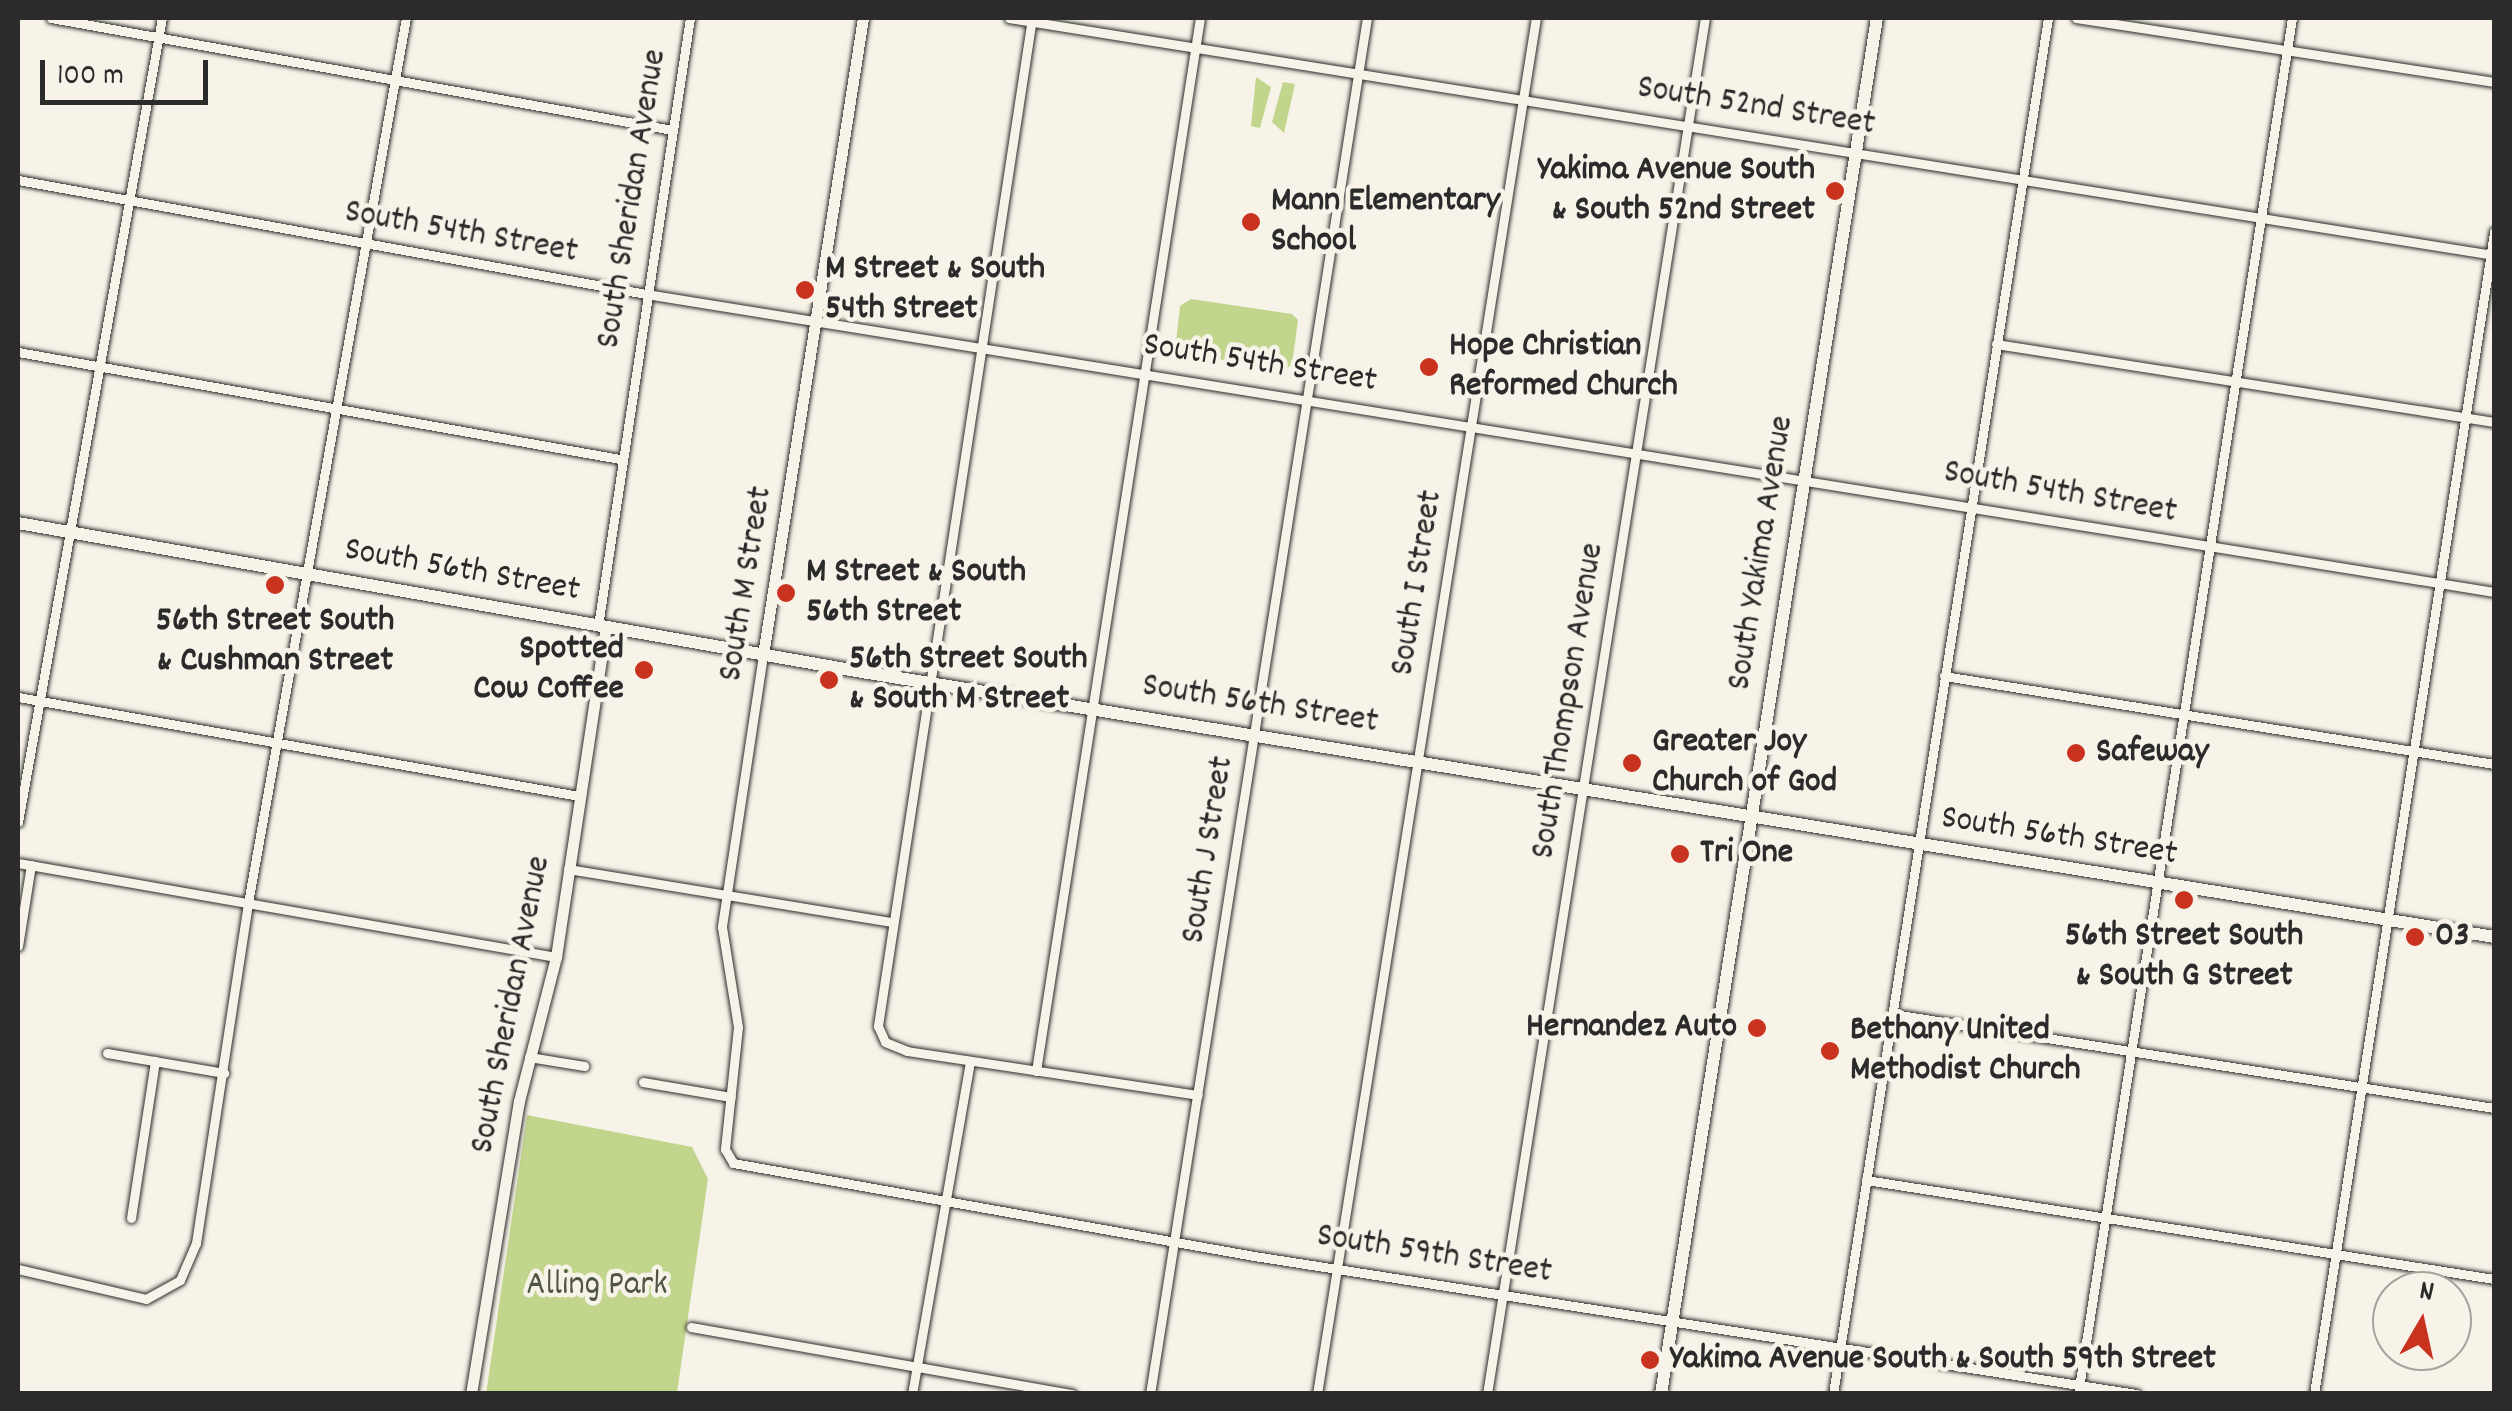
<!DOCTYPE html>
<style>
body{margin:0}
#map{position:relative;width:2512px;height:1411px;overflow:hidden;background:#f7f3e8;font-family:Dekko,sans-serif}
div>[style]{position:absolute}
.green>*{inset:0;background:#c1d68c}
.roads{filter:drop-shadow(0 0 2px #2b2b2b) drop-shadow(0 0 2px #2b2b2b)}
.minor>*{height:9px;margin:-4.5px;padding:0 4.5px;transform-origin:4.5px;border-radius:4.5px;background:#f7f3e8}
.tertiary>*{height:11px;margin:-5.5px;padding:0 5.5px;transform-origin:5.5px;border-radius:5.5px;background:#f7f3e8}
.secondary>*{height:12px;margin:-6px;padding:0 6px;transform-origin:6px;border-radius:6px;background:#f7f3e8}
.dots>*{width:28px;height:28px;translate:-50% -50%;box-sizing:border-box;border:5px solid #f7f3e8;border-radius:50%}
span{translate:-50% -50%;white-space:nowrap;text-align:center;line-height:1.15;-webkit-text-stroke:9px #f7f3e8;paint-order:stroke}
.street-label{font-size:35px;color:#2b2b2b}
.poi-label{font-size:35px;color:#2b2b2b;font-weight:700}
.right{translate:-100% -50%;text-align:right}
.left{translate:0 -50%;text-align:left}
.park-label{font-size:35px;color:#505643}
.frame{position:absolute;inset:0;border:20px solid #2b2b2b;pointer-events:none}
.north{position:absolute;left:2372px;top:1271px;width:100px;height:100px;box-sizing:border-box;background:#f7f3e8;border:2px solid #a5a39c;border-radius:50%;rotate:9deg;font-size:28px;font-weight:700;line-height:40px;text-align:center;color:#2b2b2b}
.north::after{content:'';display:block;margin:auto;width:35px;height:45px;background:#c8321e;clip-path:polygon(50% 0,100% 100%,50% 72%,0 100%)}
.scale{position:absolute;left:40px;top:60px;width:168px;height:45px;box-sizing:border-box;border:5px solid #2b2b2b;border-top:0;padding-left:12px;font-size:30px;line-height:35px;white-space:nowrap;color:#2b2b2b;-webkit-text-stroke:8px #f7f3e8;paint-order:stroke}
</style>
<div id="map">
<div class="green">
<i style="clip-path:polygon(1256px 77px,1271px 87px,1260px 128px,1251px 126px)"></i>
<i style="clip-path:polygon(1283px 82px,1295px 84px,1284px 133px,1272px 122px)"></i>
<i style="clip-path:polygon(1191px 299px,1292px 314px,1298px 320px,1292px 365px,1280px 371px,1183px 352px,1176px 342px,1180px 306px)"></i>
<i style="clip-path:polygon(527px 1115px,692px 1147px,708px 1179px,677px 1393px,486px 1394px)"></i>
</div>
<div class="roads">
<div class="minor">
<i style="left:51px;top:18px;width:631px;rotate:10.22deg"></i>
<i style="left:1009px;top:18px;width:1504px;rotate:9.07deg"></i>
<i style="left:1032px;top:18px;width:1020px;rotate:98.69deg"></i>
<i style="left:878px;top:1026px;width:17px;rotate:66deg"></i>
<i style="left:885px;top:1042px;width:24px;rotate:22deg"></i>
<i style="left:907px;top:1051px;width:294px;rotate:8.6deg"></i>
<i style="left:2076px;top:18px;width:423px;rotate:8.7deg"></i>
<i style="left:18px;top:180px;width:638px;rotate:10.29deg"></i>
<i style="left:646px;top:294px;width:1872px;rotate:9.16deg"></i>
<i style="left:1996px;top:344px;width:504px;rotate:8.9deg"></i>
<i style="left:18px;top:352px;width:611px;rotate:10.08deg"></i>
<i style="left:598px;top:626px;width:615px;rotate:-81.4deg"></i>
<i style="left:763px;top:655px;width:275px;rotate:98.6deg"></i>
<i style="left:722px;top:927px;width:101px;rotate:80.9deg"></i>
<i style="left:738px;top:1027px;width:123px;rotate:96.1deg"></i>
<i style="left:725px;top:1149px;width:16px;rotate:60deg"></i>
<i style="left:733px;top:1163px;width:529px;rotate:10.12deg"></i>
<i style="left:1254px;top:1256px;width:893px;rotate:8.89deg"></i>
<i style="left:1944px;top:676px;width:557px;rotate:9.09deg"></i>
<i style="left:18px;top:697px;width:570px;rotate:10.01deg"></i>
<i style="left:18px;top:822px;width:817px;rotate:-79.85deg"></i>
<i style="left:18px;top:863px;width:546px;rotate:9.91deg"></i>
<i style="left:568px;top:869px;width:327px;rotate:9.3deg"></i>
<i style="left:18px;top:946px;width:82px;rotate:-80.9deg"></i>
<i style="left:1893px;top:1014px;width:608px;rotate:8.89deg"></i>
<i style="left:107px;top:1053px;width:119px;rotate:9.7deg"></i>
<i style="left:529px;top:1057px;width:56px;rotate:9.3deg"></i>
<i style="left:1036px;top:1071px;width:1066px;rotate:-81.15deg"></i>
<i style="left:643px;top:1082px;width:89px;rotate:9.7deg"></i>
<i style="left:1866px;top:1180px;width:636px;rotate:8.96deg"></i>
<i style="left:131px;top:1218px;width:159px;rotate:-81.3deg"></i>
<i style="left:18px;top:1269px;width:131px;rotate:13.2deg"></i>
<i style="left:146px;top:1299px;width:39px;rotate:-29deg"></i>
<i style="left:180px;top:1280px;width:40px;rotate:-66.6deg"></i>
<i style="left:196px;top:1243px;width:344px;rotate:-81.3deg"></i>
<i style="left:248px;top:903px;width:899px;rotate:-79.88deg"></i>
<i style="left:691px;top:1327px;width:387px;rotate:10deg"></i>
<i style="left:912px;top:1394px;width:338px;rotate:-80.1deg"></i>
<i style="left:1150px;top:1394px;width:1393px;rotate:-81.04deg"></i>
<i style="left:1317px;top:1394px;width:1393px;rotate:-80.96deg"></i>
<i style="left:1487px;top:1394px;width:1393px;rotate:-81deg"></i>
<i style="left:1833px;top:1394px;width:1393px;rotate:-81.12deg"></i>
<i style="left:2078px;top:1394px;width:1393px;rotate:-81.16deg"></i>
<i style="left:2314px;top:1394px;width:1176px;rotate:-81.19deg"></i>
</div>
<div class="tertiary">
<i style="left:763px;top:655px;width:645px;rotate:-81.08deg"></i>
<i style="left:471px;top:1394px;width:297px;rotate:-80.7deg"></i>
<i style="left:519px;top:1101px;width:149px;rotate:-75.6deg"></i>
<i style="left:556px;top:957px;width:334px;rotate:-81.4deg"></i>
</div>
<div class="secondary">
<i style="left:18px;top:523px;width:863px;rotate:10.01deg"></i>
<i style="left:868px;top:673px;width:1647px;rotate:9.22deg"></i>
<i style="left:1661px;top:1394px;width:1393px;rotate:-81.08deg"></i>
</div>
</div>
<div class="dots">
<i style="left:1835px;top:191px;background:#c8321e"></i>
<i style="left:1251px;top:222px;background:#c8321e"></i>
<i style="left:805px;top:290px;background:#c8321e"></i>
<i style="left:1429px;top:367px;background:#c8321e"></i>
<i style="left:275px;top:585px;background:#c8321e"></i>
<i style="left:786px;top:593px;background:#c8321e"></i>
<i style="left:644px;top:670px;background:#c8321e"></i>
<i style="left:829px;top:680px;background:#c8321e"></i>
<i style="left:2076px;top:753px;background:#c8321e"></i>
<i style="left:1632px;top:763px;background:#c8321e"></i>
<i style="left:1680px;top:854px;background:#c8321e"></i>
<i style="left:2184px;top:900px;background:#c8321e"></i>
<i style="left:2415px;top:937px;background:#c8321e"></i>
<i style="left:1757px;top:1028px;background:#c8321e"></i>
<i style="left:1830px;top:1051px;background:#c8321e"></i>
<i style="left:1650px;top:1360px;background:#c8321e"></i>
</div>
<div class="street-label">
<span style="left:1756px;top:107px;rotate:9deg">South 52nd Street</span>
<span style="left:633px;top:199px;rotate:-81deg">South Sheridan Avenue</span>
<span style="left:461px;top:233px;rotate:10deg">South 54th Street</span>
<span style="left:1260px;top:364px;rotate:9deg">South 54th Street</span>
<span style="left:2060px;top:493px;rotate:10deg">South 54th Street</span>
<span style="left:1762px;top:553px;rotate:-81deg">South Yakima Avenue</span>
<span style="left:462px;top:571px;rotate:10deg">South 56th Street</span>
<span style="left:1418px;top:583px;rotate:-81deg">South I Street</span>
<span style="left:747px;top:584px;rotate:-81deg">South M Street</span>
<span style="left:1569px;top:701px;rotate:-81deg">South Thompson Avenue</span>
<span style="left:1260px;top:705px;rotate:9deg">South 56th Street</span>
<span style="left:2059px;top:837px;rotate:9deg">South 56th Street</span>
<span style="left:1209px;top:850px;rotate:-81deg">South J Street</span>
<span style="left:512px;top:1005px;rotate:-79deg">South Sheridan Avenue</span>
<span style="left:1434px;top:1255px;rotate:9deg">South 59th Street</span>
</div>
<div class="poi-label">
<span class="right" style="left:1815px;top:191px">Yakima Avenue South<br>&amp; South 52nd Street</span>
<span class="left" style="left:1271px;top:222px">Mann Elementary<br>School</span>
<span class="left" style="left:825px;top:290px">M Street &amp; South<br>54th Street</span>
<span class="left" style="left:1449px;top:367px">Hope Christian<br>Reformed Church</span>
<span class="left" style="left:806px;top:593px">M Street &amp; South<br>56th Street</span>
<span style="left:275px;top:642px">56th Street South<br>&amp; Cushman Street</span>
<span class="right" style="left:624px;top:670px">Spotted<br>Cow Coffee</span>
<span class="left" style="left:849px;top:680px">56th Street South<br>&amp; South M Street</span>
<span class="left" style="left:1652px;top:763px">Greater Joy<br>Church of God</span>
<span class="left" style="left:2096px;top:753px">Safeway</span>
<span class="left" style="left:1700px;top:854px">Tri One</span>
<span style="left:2184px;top:957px">56th Street South<br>&amp; South G Street</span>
<span class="left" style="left:2435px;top:937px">03</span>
<span class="right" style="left:1737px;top:1028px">Hernandez Auto</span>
<span class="left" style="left:1850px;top:1051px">Bethany United<br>Methodist Church</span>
<span class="left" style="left:1670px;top:1360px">Yakima Avenue South &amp; South 59th Street</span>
</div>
<div class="park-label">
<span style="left:597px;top:1286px">Alling Park</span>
</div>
<div class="frame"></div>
<div class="north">N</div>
<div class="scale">100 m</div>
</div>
